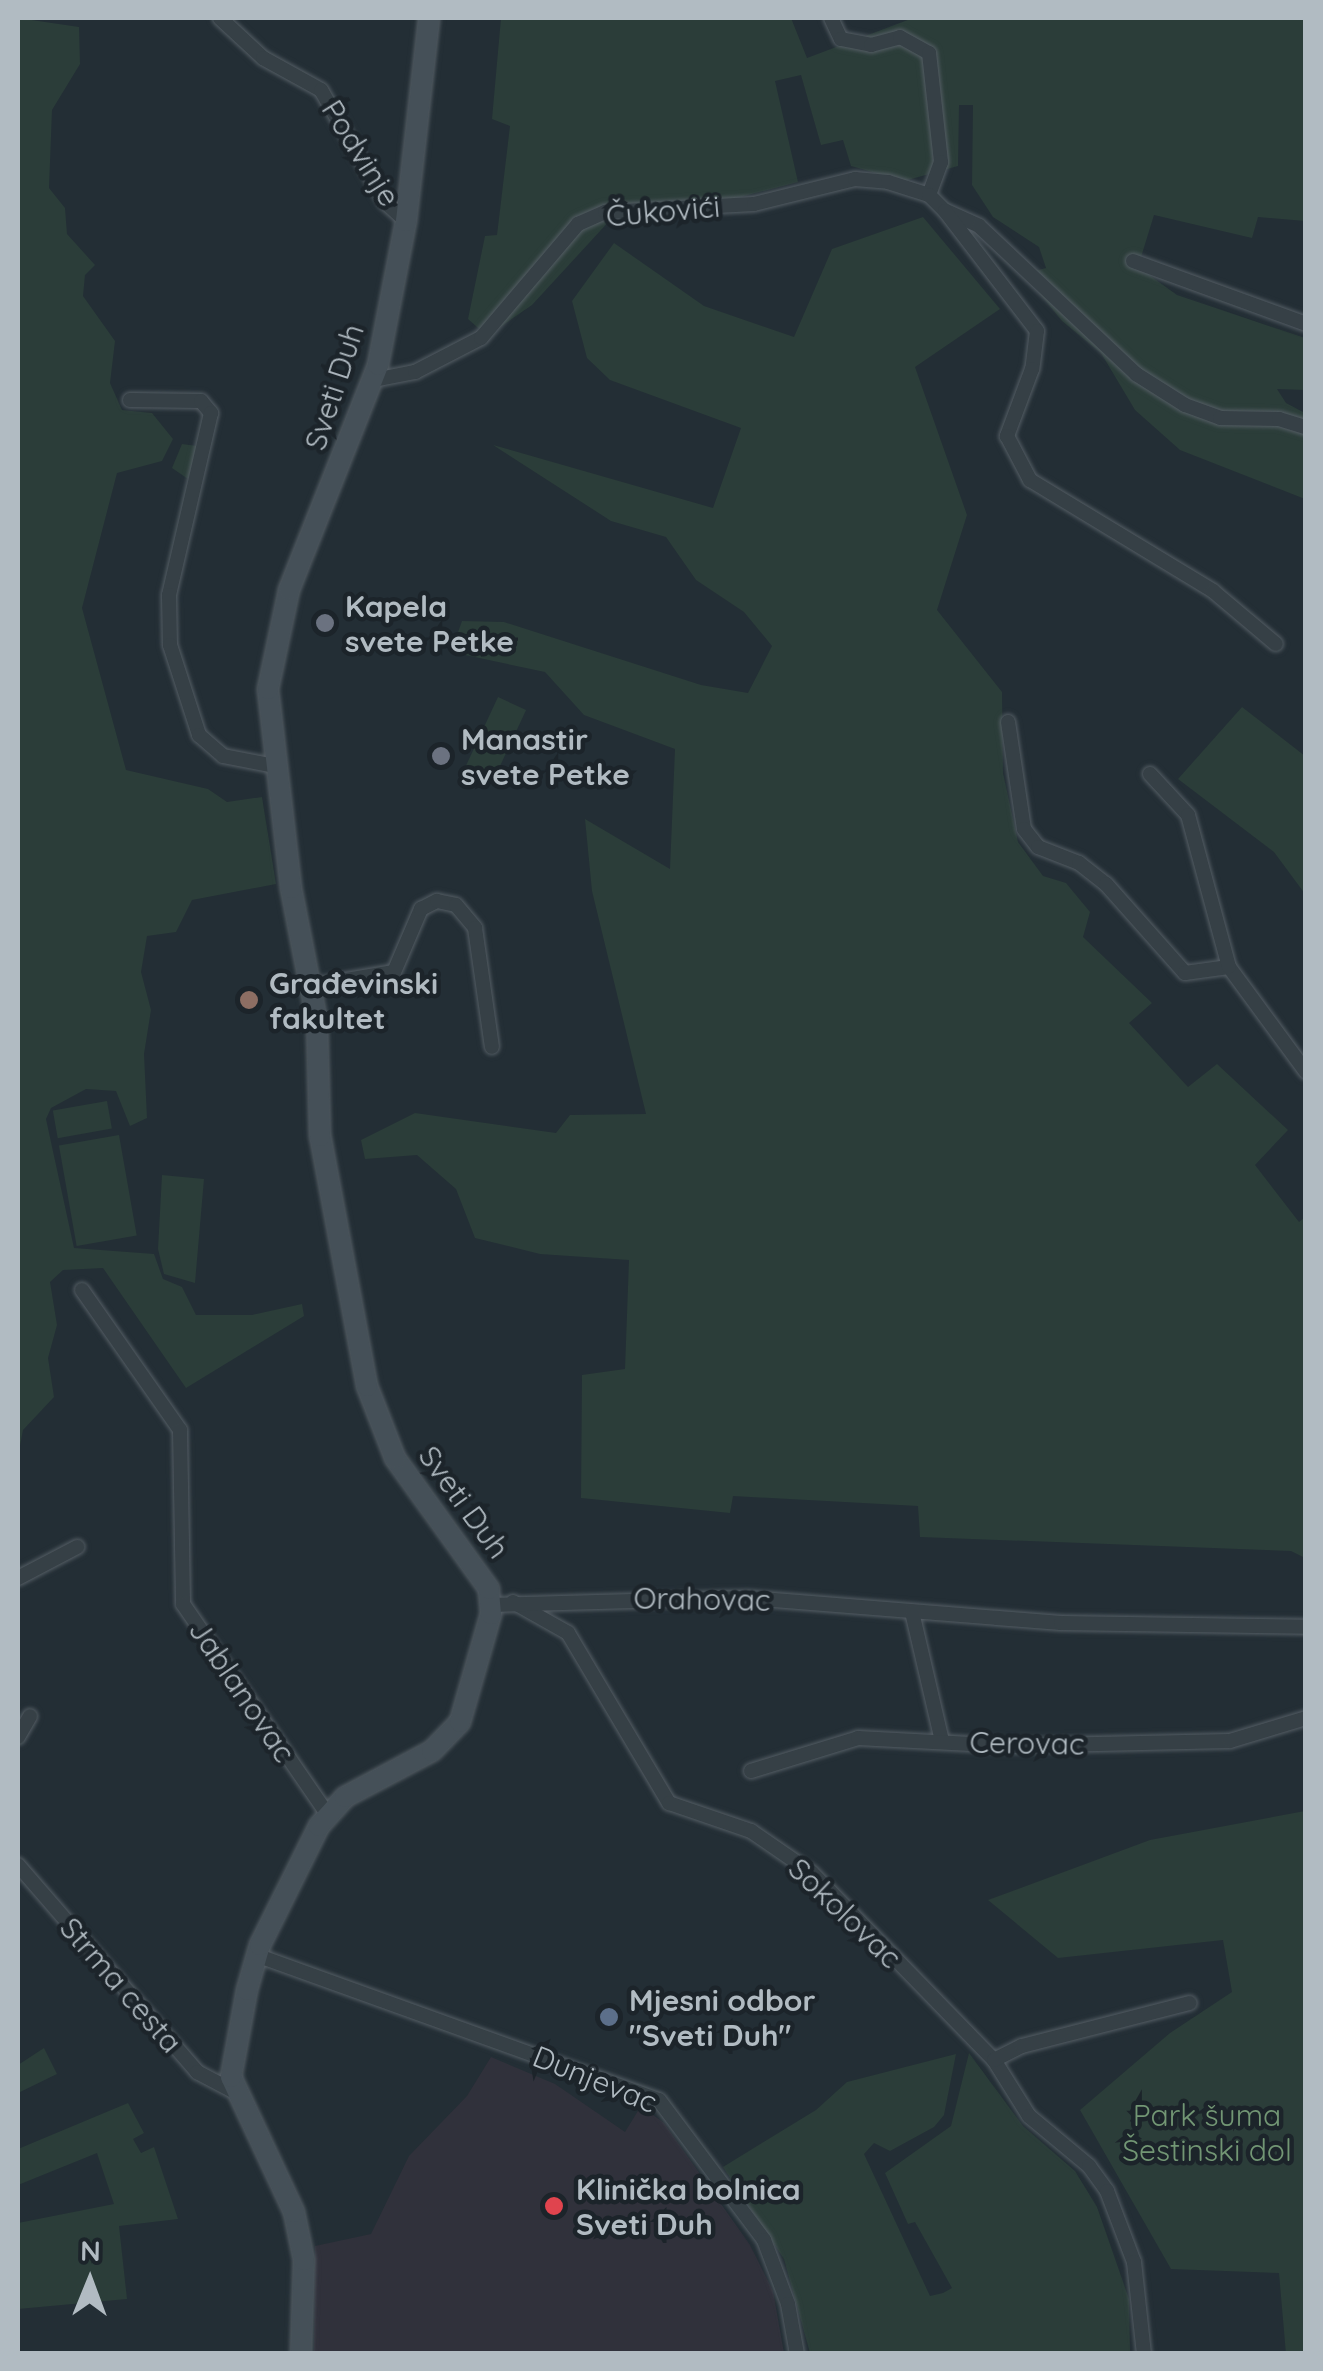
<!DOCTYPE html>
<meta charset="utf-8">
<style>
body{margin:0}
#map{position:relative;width:1323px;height:2371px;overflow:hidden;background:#232e35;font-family:Quicksand,sans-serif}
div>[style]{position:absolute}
.medical>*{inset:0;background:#30313b}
.green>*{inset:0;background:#2b3d39;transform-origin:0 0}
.roads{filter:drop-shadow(0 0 2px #545d64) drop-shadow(0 0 2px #545d64)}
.minor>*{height:14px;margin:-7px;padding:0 7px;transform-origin:7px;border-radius:7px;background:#364046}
.secondary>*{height:20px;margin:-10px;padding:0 10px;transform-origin:10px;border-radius:10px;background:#455058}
.dots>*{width:28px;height:28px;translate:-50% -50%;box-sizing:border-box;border:5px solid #1c242a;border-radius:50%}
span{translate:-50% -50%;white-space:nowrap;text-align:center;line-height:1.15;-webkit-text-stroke:9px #1c242a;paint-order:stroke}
.street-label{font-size:30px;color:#b1bbc2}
.poi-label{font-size:30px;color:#b1bbc2;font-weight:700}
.left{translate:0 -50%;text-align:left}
.park-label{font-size:30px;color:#729674}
.frame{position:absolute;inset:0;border:20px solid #b1bbc2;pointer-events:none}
.north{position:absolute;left:40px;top:2231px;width:100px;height:100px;-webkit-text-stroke:8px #1c242a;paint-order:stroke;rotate:1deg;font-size:28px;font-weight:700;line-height:40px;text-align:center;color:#b1bbc2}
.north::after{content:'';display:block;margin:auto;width:35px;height:45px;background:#b1bbc2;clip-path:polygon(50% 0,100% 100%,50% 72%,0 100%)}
</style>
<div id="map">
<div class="medical">
<i style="clip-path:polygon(491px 2057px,555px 2084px,625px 2132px,641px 2106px,664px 2123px,750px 2245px,773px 2291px,784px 2353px,314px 2353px,315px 2246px,371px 2234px,409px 2156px,467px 2096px)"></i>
</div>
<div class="green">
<i style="clip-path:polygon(18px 18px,79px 27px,80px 64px,52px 110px,49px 188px,65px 208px,67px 234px,95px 265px,85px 275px,83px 296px,115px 341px,110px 383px,122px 410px,152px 413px,173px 439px,162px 461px,117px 473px,82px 608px,126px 770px,208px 789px,227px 802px,262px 797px,276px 884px,192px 900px,176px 932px,147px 936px,141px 972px,151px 1010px,144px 1054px,147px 1118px,130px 1126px,116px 1091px,86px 1089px,51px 1108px,46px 1119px,74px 1248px,154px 1254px,163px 1279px,182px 1287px,196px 1315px,252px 1315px,302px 1304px,304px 1316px,186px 1388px,103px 1268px,63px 1270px,50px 1282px,57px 1325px,48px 1358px,54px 1397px,23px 1430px,18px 1456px)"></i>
<i style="clip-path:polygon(501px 18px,791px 18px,807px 58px,913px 18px,1305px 18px,1305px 221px,1258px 217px,1252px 238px,1154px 215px,1138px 267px,1177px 295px,1305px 338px,1305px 390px,1277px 389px,1286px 403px,1305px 413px,1305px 499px,1180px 450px,1135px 410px,1101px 353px,1062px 321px,1024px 274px,1046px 268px,1039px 247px,993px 217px,972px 185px,973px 105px,959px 105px,958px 166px,904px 181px,851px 166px,843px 140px,821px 145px,801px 75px,775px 81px,798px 182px,706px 206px,624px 205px,532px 305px,487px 336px,468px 319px,485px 236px,497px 235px,510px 126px,492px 119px)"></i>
<i style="clip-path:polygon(923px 217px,1000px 309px,915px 367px,967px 515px,937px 610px,1002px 692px,1003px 773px,1018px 842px,1043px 876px,1066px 883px,1090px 912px,1083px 937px,1152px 1003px,1129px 1023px,1188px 1087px,1217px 1064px,1288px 1130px,1255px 1165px,1299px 1222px,1305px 1217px,1305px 1558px,1291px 1551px,920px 1537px,918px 1506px,733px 1496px,730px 1513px,581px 1498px,582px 1375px,625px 1369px,629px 1260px,540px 1254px,475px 1238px,456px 1189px,417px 1155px,365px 1159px,361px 1140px,415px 1113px,556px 1133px,570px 1115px,646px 1114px,592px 891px,585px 819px,670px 869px,675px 749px,584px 715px,545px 672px,451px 652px,462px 621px,504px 622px,701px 685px,748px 693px,772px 646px,744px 612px,696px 580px,666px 537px,611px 521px,493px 445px,713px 508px,741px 428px,610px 380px,587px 358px,572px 301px,614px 243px,704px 306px,794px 337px,832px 249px)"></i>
<i style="clip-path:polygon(182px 444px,197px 446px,188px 479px,172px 468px)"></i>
<i style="left:498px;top:697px;width:31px;height:78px;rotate:25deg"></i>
<i style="clip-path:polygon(1242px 707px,1305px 756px,1305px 894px,1274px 852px,1178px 779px)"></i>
<i style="left:107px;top:1101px;width:28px;height:55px;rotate:80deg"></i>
<i style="left:119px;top:1135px;width:102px;height:61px;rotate:80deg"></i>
<i style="clip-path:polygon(162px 1175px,204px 1179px,195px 1283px,164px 1274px,158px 1249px)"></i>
<i style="clip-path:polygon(1305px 1811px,1306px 2353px,1286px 2354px,1279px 2273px,1171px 2269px,1080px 2110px,1170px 2033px,1232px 1992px,1223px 1940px,1058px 1958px,988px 1900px,1150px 1840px)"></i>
<i style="clip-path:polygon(44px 2048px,57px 2074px,18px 2093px,18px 2065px)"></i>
<i style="clip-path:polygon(969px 2053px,1023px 2126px,1075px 2171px,1097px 2207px,1129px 2299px,1130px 2353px,810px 2353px,784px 2259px,723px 2167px,816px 2110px,847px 2082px,956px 2054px,944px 2115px,934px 2127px,890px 2151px,874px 2143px,864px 2154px,930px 2296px,943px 2293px,952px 2288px,915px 2222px,908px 2224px,885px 2173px,951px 2126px)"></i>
<i style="clip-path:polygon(128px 2103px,144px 2133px,133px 2139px,141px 2153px,154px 2147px,178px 2219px,119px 2226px,127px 2299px,18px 2309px,18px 2223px,114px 2204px,97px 2153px,18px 2185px,18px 2149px)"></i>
</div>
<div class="roads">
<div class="minor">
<i style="left:220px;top:18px;width:59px;rotate:42.9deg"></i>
<i style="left:263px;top:58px;width:66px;rotate:28.9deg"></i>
<i style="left:321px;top:90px;width:129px;rotate:60.3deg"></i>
<i style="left:385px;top:202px;width:28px;rotate:42deg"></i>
<i style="left:831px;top:18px;width:23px;rotate:65deg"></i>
<i style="left:841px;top:39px;width:31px;rotate:11deg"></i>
<i style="left:871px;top:45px;width:30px;rotate:-15deg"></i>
<i style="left:900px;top:37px;width:33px;rotate:29deg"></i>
<i style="left:929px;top:53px;width:110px;rotate:83.7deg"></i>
<i style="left:941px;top:162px;width:35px;rotate:110deg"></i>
<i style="left:946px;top:211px;width:36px;rotate:24deg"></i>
<i style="left:979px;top:226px;width:216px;rotate:43.3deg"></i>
<i style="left:1136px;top:374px;width:58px;rotate:32.3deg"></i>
<i style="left:1185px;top:405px;width:37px;rotate:20deg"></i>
<i style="left:1220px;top:418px;width:59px;rotate:1deg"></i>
<i style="left:1279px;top:419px;width:28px;rotate:17deg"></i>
<i style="left:1133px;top:261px;width:184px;rotate:20deg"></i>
<i style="left:374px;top:380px;width:42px;rotate:-11deg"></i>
<i style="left:415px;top:372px;width:74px;rotate:-27.3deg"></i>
<i style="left:481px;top:338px;width:150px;rotate:-49.6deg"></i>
<i style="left:578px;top:224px;width:30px;rotate:-24deg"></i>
<i style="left:605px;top:212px;width:149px;rotate:-3.1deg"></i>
<i style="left:754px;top:204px;width:104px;rotate:-13.9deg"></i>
<i style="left:855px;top:179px;width:33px;rotate:5deg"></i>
<i style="left:888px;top:182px;width:43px;rotate:17.6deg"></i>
<i style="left:929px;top:195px;width:23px;rotate:45deg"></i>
<i style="left:945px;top:211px;width:151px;rotate:52.5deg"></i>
<i style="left:1037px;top:331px;width:38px;rotate:97deg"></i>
<i style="left:1032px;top:369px;width:72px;rotate:110.5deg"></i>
<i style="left:1007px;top:436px;width:50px;rotate:62.4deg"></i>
<i style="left:1030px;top:480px;width:214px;rotate:31.2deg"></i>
<i style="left:1213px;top:591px;width:82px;rotate:40.1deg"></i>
<i style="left:130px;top:400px;width:71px;rotate:0.8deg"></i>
<i style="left:201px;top:401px;width:16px;rotate:50deg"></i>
<i style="left:211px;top:413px;width:187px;rotate:103deg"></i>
<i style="left:169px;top:595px;width:50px;rotate:88.9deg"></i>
<i style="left:170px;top:645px;width:95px;rotate:72.1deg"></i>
<i style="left:199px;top:735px;width:32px;rotate:41deg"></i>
<i style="left:223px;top:756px;width:53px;rotate:10.9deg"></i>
<i style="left:1008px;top:722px;width:108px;rotate:81.5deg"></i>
<i style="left:1024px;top:829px;width:23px;rotate:52deg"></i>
<i style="left:1038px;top:847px;width:44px;rotate:21.3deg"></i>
<i style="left:1079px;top:863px;width:34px;rotate:38deg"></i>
<i style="left:1106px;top:884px;width:119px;rotate:48.4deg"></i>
<i style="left:1185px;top:973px;width:44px;rotate:-7.8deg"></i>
<i style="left:1229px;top:967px;width:130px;rotate:53.7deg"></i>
<i style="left:1150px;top:774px;width:56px;rotate:47.2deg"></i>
<i style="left:1188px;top:815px;width:157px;rotate:74.9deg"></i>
<i style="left:311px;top:986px;width:84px;rotate:-9.6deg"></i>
<i style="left:394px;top:972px;width:69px;rotate:-66.8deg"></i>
<i style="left:421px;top:909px;width:18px;rotate:-27deg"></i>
<i style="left:437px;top:901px;width:19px;rotate:12deg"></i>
<i style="left:456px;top:905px;width:30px;rotate:50deg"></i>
<i style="left:475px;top:928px;width:120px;rotate:81.9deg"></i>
<i style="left:82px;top:1290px;width:171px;rotate:55deg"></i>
<i style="left:180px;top:1430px;width:174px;rotate:89deg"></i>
<i style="left:183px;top:1604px;width:256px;rotate:55.5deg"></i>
<i style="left:18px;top:1578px;width:67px;rotate:-27.7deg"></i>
<i style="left:513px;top:1602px;width:63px;rotate:29.4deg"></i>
<i style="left:568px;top:1633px;width:198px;rotate:59.3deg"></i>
<i style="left:669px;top:1803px;width:87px;rotate:18.9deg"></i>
<i style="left:751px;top:1831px;width:74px;rotate:34.5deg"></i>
<i style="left:812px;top:1873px;width:261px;rotate:45.8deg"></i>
<i style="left:994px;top:2060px;width:66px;rotate:58deg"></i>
<i style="left:1029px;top:2116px;width:78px;rotate:39.8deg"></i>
<i style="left:1089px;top:2166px;width:31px;rotate:54deg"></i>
<i style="left:1107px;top:2191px;width:76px;rotate:69.2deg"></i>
<i style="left:1134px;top:2262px;width:93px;rotate:83.8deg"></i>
<i style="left:491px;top:1605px;width:258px;rotate:-1.6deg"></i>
<i style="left:749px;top:1598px;width:313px;rotate:4.6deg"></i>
<i style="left:1061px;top:1623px;width:245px;rotate:0.9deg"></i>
<i style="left:912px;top:1612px;width:132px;rotate:76.9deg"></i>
<i style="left:18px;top:1737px;width:24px;rotate:-60deg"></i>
<i style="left:751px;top:1771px;width:112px;rotate:-17.1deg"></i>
<i style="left:858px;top:1738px;width:151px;rotate:3deg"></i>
<i style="left:1009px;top:1746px;width:221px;rotate:-1.3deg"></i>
<i style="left:1230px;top:1741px;width:79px;rotate:-16.8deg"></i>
<i style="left:18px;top:1865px;width:274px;rotate:49.1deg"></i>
<i style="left:197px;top:2072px;width:43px;rotate:27.8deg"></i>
<i style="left:256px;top:1955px;width:428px;rotate:19.8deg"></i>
<i style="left:659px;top:2100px;width:175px;rotate:53.1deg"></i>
<i style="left:764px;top:2240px;width:68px;rotate:69.4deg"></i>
<i style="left:788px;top:2304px;width:51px;rotate:79.8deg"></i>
<i style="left:994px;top:2060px;width:31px;rotate:-27deg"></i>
<i style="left:1022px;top:2046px;width:173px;rotate:-14.4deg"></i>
</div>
<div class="secondary">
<i style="left:301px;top:2354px;width:94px;rotate:-88.2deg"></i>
<i style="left:304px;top:2260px;width:49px;rotate:-101.8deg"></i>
<i style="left:294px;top:2212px;width:149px;rotate:-115deg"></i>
<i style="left:231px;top:2077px;width:88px;rotate:-79.6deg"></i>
<i style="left:247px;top:1990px;width:47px;rotate:-73.9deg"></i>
<i style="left:260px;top:1945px;width:133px;rotate:-63.6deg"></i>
<i style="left:319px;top:1826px;width:39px;rotate:-48deg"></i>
<i style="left:345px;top:1797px;width:98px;rotate:-27.9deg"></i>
<i style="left:432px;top:1751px;width:40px;rotate:-46deg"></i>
<i style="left:460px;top:1722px;width:112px;rotate:-74deg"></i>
<i style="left:491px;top:1614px;width:25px;rotate:-95deg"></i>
<i style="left:489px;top:1589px;width:161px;rotate:-125.7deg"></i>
<i style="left:395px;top:1458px;width:77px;rotate:-111.3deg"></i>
<i style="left:367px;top:1386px;width:254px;rotate:-100.6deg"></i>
<i style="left:320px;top:1136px;width:115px;rotate:-91.5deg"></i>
<i style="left:317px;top:1021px;width:136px;rotate:-101.1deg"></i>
<i style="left:291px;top:888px;width:200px;rotate:-96.6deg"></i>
<i style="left:268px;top:689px;width:101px;rotate:-78deg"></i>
<i style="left:289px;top:590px;width:242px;rotate:-68.4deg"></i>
<i style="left:378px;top:365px;width:147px;rotate:-79deg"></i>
<i style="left:406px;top:221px;width:204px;rotate:-83.5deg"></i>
</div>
</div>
<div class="dots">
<i style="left:325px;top:623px;background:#6b7280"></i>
<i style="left:441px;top:756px;background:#6b7280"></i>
<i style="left:249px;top:1000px;background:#8d6e63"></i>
<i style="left:609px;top:2017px;background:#5c6f8a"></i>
<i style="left:554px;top:2206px;background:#e0444e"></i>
</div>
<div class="street-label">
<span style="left:361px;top:153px;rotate:58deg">Podvinje</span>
<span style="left:663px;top:211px;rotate:-5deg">Čukovići</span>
<span style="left:334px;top:387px;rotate:-72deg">Sveti Duh</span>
<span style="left:464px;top:1502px;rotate:54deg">Sveti Duh</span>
<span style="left:702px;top:1599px;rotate:1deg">Orahovac</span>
<span style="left:242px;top:1691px;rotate:56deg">Jablanovac</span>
<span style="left:1027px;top:1743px;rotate:1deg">Cerovac</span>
<span style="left:845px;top:1913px;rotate:44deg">Sokolovac</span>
<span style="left:121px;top:1985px;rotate:49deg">Strma cesta</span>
<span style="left:595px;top:2079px;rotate:22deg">Dunjevac</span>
</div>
<div class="poi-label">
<span class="left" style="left:345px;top:623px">Kapela<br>svete Petke</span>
<span class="left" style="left:461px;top:756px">Manastir<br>svete Petke</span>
<span class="left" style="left:269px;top:1000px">Građevinski<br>fakultet</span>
<span class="left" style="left:629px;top:2017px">Mjesni odbor<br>"Sveti Duh"</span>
<span class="left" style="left:576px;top:2206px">Klinička bolnica<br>Sveti Duh</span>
</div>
<div class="park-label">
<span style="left:1207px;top:2132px">Park šuma<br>Šestinski dol</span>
</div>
<div class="frame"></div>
<div class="north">N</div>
</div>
